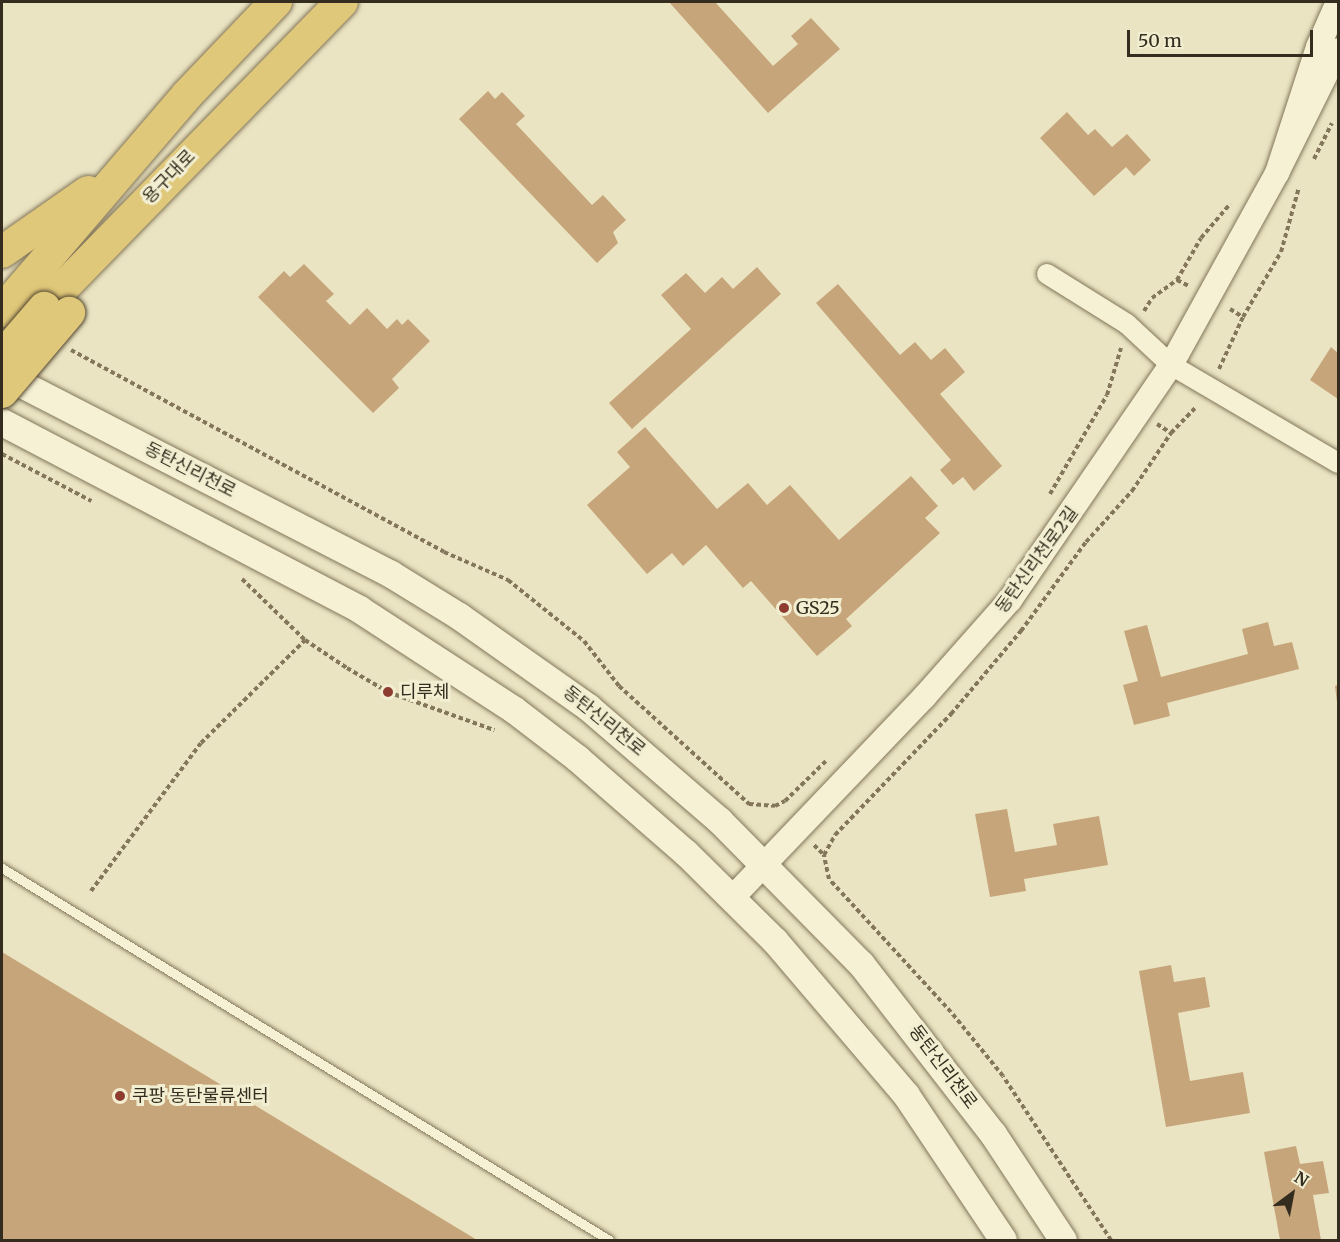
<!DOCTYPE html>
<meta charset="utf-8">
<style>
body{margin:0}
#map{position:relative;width:1340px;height:1242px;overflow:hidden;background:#eae4c2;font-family:Merriweather,"Noto Sans KR",serif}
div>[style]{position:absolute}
.building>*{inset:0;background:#c6a57a}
.path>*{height:4px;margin-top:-2px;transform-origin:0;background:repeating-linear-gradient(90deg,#83765a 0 4.5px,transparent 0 7.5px)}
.roads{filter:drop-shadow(0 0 2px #83765a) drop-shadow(0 0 2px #83765a)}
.service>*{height:9px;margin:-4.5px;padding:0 4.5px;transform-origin:4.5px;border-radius:4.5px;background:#f6f1d4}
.minor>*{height:20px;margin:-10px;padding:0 10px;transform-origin:10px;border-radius:10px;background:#f6f1d4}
.tertiary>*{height:24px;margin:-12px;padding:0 12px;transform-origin:12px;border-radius:12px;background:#f6f1d4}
.secondary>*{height:27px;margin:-13.5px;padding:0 13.5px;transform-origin:13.5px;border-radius:13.5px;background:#f6f1d4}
.trunk>*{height:32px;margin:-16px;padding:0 16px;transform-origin:16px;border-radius:16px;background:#e0c87a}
.bridges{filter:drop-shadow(0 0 2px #51442f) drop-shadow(0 0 2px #51442f)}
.trunk-bridge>*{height:32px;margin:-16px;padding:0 16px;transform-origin:16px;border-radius:16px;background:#e0c87a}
.dots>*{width:16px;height:16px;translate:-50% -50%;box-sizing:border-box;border:3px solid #f2eed1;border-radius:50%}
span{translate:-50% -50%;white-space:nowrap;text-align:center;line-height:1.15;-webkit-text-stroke:6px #f2eed1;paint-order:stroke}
.street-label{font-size:18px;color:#342c1e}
.poi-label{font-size:18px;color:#342c1e}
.left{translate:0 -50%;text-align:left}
.frame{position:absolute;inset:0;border:3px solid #342c1e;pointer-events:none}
.north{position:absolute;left:1262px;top:1164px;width:60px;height:60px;-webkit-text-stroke:4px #f2eed1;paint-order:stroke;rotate:32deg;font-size:16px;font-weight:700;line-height:24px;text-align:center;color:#342c1e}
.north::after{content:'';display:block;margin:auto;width:21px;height:27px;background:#342c1e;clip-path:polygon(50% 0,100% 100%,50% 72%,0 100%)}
.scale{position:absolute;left:1127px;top:30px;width:186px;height:27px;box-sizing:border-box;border:3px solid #342c1e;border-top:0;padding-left:8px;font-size:18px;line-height:21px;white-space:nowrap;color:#342c1e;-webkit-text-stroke:4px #f2eed1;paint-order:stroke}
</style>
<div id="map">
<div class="building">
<i style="clip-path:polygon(669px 2px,715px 2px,773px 66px,798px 44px,791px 36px,811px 18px,840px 49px,768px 113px)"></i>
<i style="clip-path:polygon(488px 91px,495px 99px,502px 92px,525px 116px,516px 124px,592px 205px,603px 195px,626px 220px,613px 232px,618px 243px,597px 263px,459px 119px)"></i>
<i style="clip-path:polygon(1067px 112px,1088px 135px,1095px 129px,1112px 147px,1127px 134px,1151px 160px,1134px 176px,1126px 167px,1094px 196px,1040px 138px)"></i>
<i style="clip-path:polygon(304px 264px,334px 294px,326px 301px,350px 325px,367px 308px,387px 329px,397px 319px,402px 325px,408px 319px,430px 341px,392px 379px,399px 388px,373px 413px,258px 297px,284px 271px,290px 277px)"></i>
<i style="clip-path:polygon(757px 267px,781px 294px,632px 429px,609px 403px,691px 329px,661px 295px,686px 273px,705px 293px,722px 277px,733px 289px)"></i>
<i style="clip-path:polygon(838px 284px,900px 355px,915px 342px,931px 360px,945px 348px,965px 372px,940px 394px,1002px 466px,974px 491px,963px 477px,953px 485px,940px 470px,951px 460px,816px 303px)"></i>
<i style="clip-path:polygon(1331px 347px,1338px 353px,1338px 399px,1310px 380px)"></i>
<i style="clip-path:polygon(645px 427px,717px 509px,748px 483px,767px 505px,790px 485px,839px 540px,911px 476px,938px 506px,925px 518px,940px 533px,846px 619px,852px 626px,817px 656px,751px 581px,743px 588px,706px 545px,683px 566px,672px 553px,647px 574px,587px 505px,630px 467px,617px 452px)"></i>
<i style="clip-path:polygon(1268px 622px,1274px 646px,1292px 642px,1299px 669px,1167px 703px,1170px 716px,1134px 725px,1123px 685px,1138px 681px,1124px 631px,1147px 625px,1161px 677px,1248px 654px,1242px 629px)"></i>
<i style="clip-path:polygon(1338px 685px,1338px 702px,1337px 702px,1335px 686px)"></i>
<i style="clip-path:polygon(1007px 809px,1015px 852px,1057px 845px,1053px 824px,1099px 816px,1108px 865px,1024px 879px,1026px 891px,990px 897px,975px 814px)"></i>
<i style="clip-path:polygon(2px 952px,477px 1240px,2px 1240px)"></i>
<i style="clip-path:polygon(1171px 965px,1174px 982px,1205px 977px,1210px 1007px,1178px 1013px,1190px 1081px,1243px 1072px,1250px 1113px,1166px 1127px,1139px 971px)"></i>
<i style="clip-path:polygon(1296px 1146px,1300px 1164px,1323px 1161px,1329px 1193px,1313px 1195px,1321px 1240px,1280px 1240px,1264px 1152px)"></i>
</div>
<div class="path">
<i style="left:1314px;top:159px;width:40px;rotate:-63.4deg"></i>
<i style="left:1177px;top:280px;width:13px;rotate:27deg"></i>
<i style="left:1230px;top:309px;width:15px;rotate:32deg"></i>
<i style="left:1144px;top:311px;width:15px;rotate:-58deg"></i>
<i style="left:1152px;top:298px;width:31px;rotate:-36deg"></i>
<i style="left:1177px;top:280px;width:48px;rotate:-60.3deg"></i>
<i style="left:1201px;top:238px;width:45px;rotate:-49.5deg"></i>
<i style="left:71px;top:350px;width:424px;rotate:28.4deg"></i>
<i style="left:444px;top:552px;width:70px;rotate:23.6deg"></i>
<i style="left:508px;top:580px;width:97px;rotate:38.8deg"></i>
<i style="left:584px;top:641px;width:57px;rotate:52.1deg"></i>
<i style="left:619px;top:686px;width:176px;rotate:42.2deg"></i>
<i style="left:749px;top:804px;width:26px;rotate:4deg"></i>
<i style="left:775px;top:806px;width:11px;rotate:-27deg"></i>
<i style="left:785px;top:801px;width:57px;rotate:-44.3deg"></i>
<i style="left:1219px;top:369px;width:57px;rotate:-65.2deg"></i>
<i style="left:1243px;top:317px;width:75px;rotate:-59.7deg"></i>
<i style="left:1281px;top:252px;width:67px;rotate:-74.5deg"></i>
<i style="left:1157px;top:424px;width:17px;rotate:33deg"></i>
<i style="left:2px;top:454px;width:101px;rotate:27.8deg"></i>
<i style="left:1050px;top:494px;width:114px;rotate:-60.1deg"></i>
<i style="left:1107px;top:395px;width:49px;rotate:-73.4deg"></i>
<i style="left:242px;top:579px;width:88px;rotate:44.1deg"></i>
<i style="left:305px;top:640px;width:50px;rotate:33.7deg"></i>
<i style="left:347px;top:668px;width:48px;rotate:30.3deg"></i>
<i style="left:388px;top:692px;width:113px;rotate:19.7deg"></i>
<i style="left:814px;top:845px;width:14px;rotate:45deg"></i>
<i style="left:91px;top:891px;width:184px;rotate:-53.4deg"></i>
<i style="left:201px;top:743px;width:146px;rotate:-44.7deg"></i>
<i style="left:1111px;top:1240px;width:196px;rotate:-123.4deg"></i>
<i style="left:1003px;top:1076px;width:82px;rotate:-129.1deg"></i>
<i style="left:951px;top:1012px;width:180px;rotate:-132.5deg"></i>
<i style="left:829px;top:879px;width:25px;rotate:-102deg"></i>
<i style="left:824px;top:855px;width:23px;rotate:-61deg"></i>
<i style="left:835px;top:835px;width:168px;rotate:-46.2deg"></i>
<i style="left:951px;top:714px;width:109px;rotate:-49.9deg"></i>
<i style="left:1021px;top:631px;width:110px;rotate:-53.9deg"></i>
<i style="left:1086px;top:542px;width:69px;rotate:-48deg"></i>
<i style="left:1132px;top:491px;width:70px;rotate:-56.1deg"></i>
<i style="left:1171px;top:433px;width:37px;rotate:-46deg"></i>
</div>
<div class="roads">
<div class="service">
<i style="left:2px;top:868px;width:712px;rotate:31.5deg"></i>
</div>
<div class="minor">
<i style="left:1047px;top:274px;width:94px;rotate:32deg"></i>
<i style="left:1127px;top:324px;width:60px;rotate:43deg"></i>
<i style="left:1171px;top:365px;width:194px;rotate:30.4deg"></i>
</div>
<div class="tertiary">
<i style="left:1338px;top:2px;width:49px;rotate:114deg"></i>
<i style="left:1318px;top:47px;width:133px;rotate:108deg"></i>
<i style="left:1277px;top:173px;width:137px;rotate:-63.6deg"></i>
<i style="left:732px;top:898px;width:279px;rotate:-46.3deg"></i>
<i style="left:925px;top:696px;width:128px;rotate:-48.5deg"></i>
<i style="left:1010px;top:600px;width:285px;rotate:-55.6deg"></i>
<i style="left:1171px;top:365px;width:219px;rotate:-61.1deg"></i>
</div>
<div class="secondary">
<i style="left:2px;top:374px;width:437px;rotate:27.2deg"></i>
<i style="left:391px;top:574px;width:80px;rotate:31.7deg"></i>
<i style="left:459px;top:616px;width:158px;rotate:35.2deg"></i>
<i style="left:588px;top:707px;width:173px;rotate:40.8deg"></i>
<i style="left:719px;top:820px;width:202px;rotate:45.4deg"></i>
<i style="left:861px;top:964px;width:215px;rotate:52.2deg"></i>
<i style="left:993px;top:1134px;width:127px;rotate:56.6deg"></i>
<i style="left:2px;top:422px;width:403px;rotate:27.6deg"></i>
<i style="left:359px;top:609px;width:184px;rotate:33deg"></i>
<i style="left:513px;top:709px;width:81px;rotate:37.4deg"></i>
<i style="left:577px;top:758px;width:145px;rotate:41.1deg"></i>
<i style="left:686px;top:853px;width:125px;rotate:44.7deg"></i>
<i style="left:775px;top:941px;width:202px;rotate:49.6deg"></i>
<i style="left:906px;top:1095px;width:174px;rotate:56.2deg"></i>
</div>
<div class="trunk">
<i style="left:2px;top:252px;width:105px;rotate:-34.9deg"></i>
<i style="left:52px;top:299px;width:415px;rotate:-45.7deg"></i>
<i style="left:2px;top:311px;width:284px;rotate:-49.4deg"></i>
<i style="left:187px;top:95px;width:129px;rotate:-46.3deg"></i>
</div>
</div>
<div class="bridges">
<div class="trunk-bridge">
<i style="left:2px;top:357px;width:65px;rotate:-49.4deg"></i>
<i style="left:2px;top:392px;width:104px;rotate:-49.7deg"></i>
</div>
</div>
<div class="dots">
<i style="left:784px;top:608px;background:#8e3c2f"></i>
<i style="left:388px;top:692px;background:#8e3c2f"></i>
<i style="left:120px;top:1096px;background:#8e3c2f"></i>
</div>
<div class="street-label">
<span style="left:169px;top:177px;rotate:-46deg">용구대로</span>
<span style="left:190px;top:470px;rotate:27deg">동탄신리천로</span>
<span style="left:1037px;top:560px;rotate:-54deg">동탄신리천로2길</span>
<span style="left:604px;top:721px;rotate:39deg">동탄신리천로</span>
<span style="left:943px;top:1067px;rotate:53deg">동탄신리천로</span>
</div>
<div class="poi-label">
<span class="left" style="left:796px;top:608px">GS25</span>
<span class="left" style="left:400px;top:692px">디루체</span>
<span class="left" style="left:132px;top:1096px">쿠팡 동탄물류센터</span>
</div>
<div class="frame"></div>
<div class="north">N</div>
<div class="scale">50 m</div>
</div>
